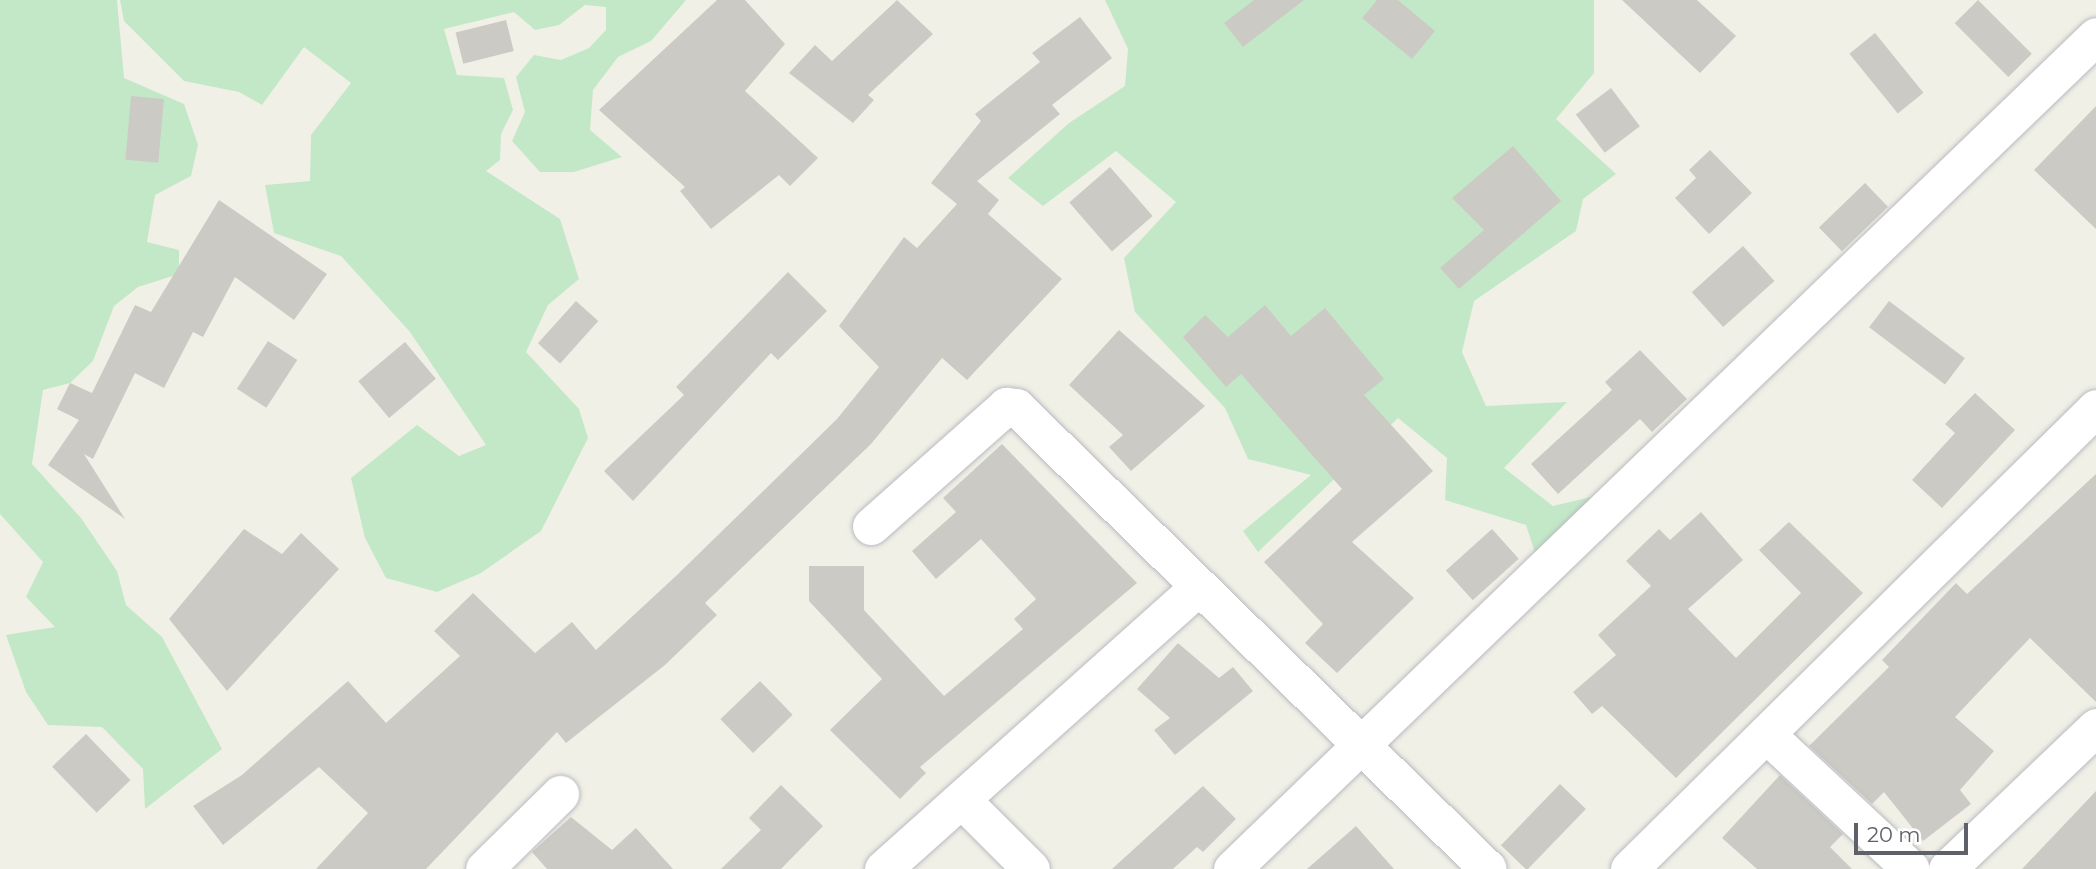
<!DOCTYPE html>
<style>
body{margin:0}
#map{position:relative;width:2096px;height:869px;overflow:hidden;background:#f1f0e7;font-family:Montserrat,sans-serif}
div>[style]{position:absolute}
.green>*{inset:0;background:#c3e8c7}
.building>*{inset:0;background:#cccac4;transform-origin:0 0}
.roads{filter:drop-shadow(0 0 2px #b9bbc1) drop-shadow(0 0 2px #b9bbc1)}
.minor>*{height:37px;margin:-18.5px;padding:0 18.5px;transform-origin:18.5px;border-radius:18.5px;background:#fff}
span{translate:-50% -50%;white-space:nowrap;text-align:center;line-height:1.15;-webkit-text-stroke:7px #fff;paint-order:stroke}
.scale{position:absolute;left:1854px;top:823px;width:114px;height:32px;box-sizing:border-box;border:4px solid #5e6168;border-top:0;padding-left:9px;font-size:21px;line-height:24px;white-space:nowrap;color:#5e6168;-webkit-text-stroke:5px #fff;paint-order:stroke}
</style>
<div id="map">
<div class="green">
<i style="clip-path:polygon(0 0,117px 0,124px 78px,184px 104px,198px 145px,191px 176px,155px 195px,147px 242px,179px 250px,179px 274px,138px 287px,114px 306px,93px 361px,70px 383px,43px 390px,32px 464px,81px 518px,117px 571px,126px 605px,162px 637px,222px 749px,145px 809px,143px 769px,102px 727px,48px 725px,26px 692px,6px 635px,55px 627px,26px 597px,43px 562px,0 514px)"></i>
<i style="clip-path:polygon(120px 0,686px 0,651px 41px,618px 57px,593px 90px,590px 130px,622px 157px,574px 172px,540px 172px,512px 141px,525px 112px,516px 77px,534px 55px,561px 60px,589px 48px,606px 30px,606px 7px,585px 5px,559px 25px,535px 30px,514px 12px,444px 29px,457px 75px,504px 78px,513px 110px,501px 134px,500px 160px,486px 171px,560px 219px,579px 279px,548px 305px,526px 352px,579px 409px,588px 438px,541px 531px,481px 573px,437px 592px,386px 578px,365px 538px,351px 478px,417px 425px,459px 456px,486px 445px,410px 332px,341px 256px,274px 233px,265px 185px,310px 181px,311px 135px,351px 83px,304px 47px,262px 105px,239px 92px,184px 81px,124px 21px)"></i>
<i style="clip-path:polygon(1105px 0,1594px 0,1594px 73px,1556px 119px,1616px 174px,1583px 199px,1576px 231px,1474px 301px,1462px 352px,1486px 406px,1567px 402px,1504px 468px,1553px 506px,1599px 495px,1536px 556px,1526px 525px,1445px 500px,1447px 458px,1398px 418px,1258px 552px,1243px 531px,1311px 475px,1248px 459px,1225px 408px,1135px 312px,1124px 258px,1176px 202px,1116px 151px,1043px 206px,1008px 178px,1069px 123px,1125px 86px,1128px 49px)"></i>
</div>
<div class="building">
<i style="clip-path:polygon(717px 0,745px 0,785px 44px,745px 91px,818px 158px,790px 186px,779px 175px,711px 229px,680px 191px,685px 187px,599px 110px)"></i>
<i style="clip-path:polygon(897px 0,933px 34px,868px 95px,874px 100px,853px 123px,789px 73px,815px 45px,832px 61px)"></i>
<i style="clip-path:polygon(1254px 0,1304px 0,1243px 47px,1224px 23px)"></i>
<i style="clip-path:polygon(1377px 0,1398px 0,1435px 31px,1412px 59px,1362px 18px)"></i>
<i style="clip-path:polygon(1622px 0,1697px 0,1736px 36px,1700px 73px)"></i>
<i style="left:1978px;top:0;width:76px;height:33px;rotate:45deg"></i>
<i style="clip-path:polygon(1080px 17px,1112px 58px,1052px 105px,1060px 114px,977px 181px,999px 200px,988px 214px,1062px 279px,967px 380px,942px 358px,871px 444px,705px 603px,717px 615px,665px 665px,566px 743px,557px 732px,426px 869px,316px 869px,368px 813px,319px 767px,223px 845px,193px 806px,242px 775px,348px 681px,386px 723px,460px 656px,434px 631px,473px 593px,535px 653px,572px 622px,596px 650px,677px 575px,837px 419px,879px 367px,839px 326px,904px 237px,917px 248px,957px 204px,931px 183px,981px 121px,975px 114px,1040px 62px,1032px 53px)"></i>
<i style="left:506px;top:20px;width:32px;height:52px;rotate:76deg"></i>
<i style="left:1875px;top:33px;width:77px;height:33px;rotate:51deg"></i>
<i style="left:1611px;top:88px;width:48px;height:44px;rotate:53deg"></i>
<i style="left:131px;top:96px;width:33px;height:64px;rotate:5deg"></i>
<i style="clip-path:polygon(2096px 106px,2096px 229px,2034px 170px)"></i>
<i style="clip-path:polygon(1513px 146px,1561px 201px,1459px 289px,1440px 268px,1484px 230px,1452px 198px)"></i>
<i style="clip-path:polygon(1710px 150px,1752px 193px,1709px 234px,1675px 198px,1696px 178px,1689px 170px)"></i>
<i style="left:1110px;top:167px;width:65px;height:54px;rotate:49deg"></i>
<i style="left:1865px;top:183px;width:33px;height:64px;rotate:46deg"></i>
<i style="clip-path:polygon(219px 200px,327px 274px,294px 320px,235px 277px,203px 337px,193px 332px,164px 388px,135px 373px,93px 459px,84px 454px,125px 519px,48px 465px,79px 420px,57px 409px,70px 383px,92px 393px,135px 305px,151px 312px)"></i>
<i style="left:1743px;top:246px;width:47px;height:69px;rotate:48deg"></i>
<i style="clip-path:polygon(788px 272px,827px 311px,778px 360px,771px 353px,633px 501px,604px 471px,684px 395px,676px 387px)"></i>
<i style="left:576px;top:301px;width:30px;height:57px;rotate:42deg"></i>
<i style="left:1889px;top:301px;width:95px;height:33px;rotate:37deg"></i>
<i style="clip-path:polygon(1265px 305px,1291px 336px,1325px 308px,1384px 379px,1364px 395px,1433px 471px,1352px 542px,1414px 598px,1337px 673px,1305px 643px,1323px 624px,1264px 562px,1342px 489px,1241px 374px,1226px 387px,1183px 337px,1205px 315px,1228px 337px)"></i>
<i style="clip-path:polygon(1119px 330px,1205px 406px,1131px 471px,1109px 447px,1123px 435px,1069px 385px)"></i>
<i style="left:268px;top:341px;width:35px;height:57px;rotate:33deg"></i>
<i style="left:405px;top:342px;width:48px;height:61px;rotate:50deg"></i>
<i style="clip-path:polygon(1640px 350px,1687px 399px,1652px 432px,1640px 419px,1558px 494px,1531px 464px,1612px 390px,1605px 382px)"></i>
<i style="clip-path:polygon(1975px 393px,2015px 430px,1942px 508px,1912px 480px,1955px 433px,1945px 424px)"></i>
<i style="clip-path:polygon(1002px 444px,1137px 583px,920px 767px,926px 773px,900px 799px,830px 730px,882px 679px,809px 601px,809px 566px,864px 566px,864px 610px,944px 696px,1023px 629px,1014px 619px,1036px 599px,981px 539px,936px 579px,912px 551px,956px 512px,943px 498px)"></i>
<i style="clip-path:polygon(2096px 474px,2096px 702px,2030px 638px,1955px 717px,1994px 751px,1960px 790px,1971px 804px,1923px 841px,1884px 792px,1872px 804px,1809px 746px,1889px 667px,1882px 660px,1956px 583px,1967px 594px)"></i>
<i style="clip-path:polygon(1701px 512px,1743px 560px,1688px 609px,1736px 658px,1801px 593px,1759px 550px,1789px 522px,1863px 593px,1676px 778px,1602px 706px,1592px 714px,1573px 692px,1616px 655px,1598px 635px,1651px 586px,1626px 561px,1659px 529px,1670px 540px)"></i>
<i style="clip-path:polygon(244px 529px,282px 554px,301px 533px,339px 569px,227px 691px,169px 619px)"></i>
<i style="left:1492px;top:529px;width:40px;height:62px;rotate:48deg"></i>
<i style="clip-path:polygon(1178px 643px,1219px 678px,1233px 667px,1253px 691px,1175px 755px,1154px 730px,1170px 718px,1137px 689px)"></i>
<i style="left:760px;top:681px;width:47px;height:55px;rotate:46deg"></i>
<i style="left:86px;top:734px;width:64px;height:47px;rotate:46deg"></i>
<i style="clip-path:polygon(1780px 775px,1843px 834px,1830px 847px,1852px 869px,1757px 869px,1722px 838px)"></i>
<i style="left:1560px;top:784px;width:36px;height:85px;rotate:44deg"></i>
<i style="clip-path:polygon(781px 785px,823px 826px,781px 869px,721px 869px,761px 830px,749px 818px)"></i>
<i style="clip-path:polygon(1203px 786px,1236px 819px,1203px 852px,1197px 847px,1173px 869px,1112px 869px)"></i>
<i style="clip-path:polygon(2096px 791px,2096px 869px,2022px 869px)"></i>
<i style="clip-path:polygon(571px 817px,612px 850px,636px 828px,673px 869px,547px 869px,532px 852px)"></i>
<i style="clip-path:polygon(1356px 826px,1394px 869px,1307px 869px)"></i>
</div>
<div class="roads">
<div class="minor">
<i style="left:871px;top:526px;width:181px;rotate:-41.6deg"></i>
<i style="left:1006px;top:406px;width:10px;rotate:6deg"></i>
<i style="left:1016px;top:407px;width:660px;rotate:44.39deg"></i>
<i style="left:1766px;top:734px;width:198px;rotate:43deg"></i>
<i style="left:963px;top:801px;width:96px;rotate:45deg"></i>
<i style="left:484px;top:869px;width:107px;rotate:-44.6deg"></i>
<i style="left:883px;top:869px;width:420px;rotate:-41.8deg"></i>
<i style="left:1232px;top:869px;width:1200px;rotate:-43.95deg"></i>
<i style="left:1629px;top:869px;width:656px;rotate:-44.63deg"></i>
<i style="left:1947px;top:869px;width:206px;rotate:-43.6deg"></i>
</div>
</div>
<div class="scale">20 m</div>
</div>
